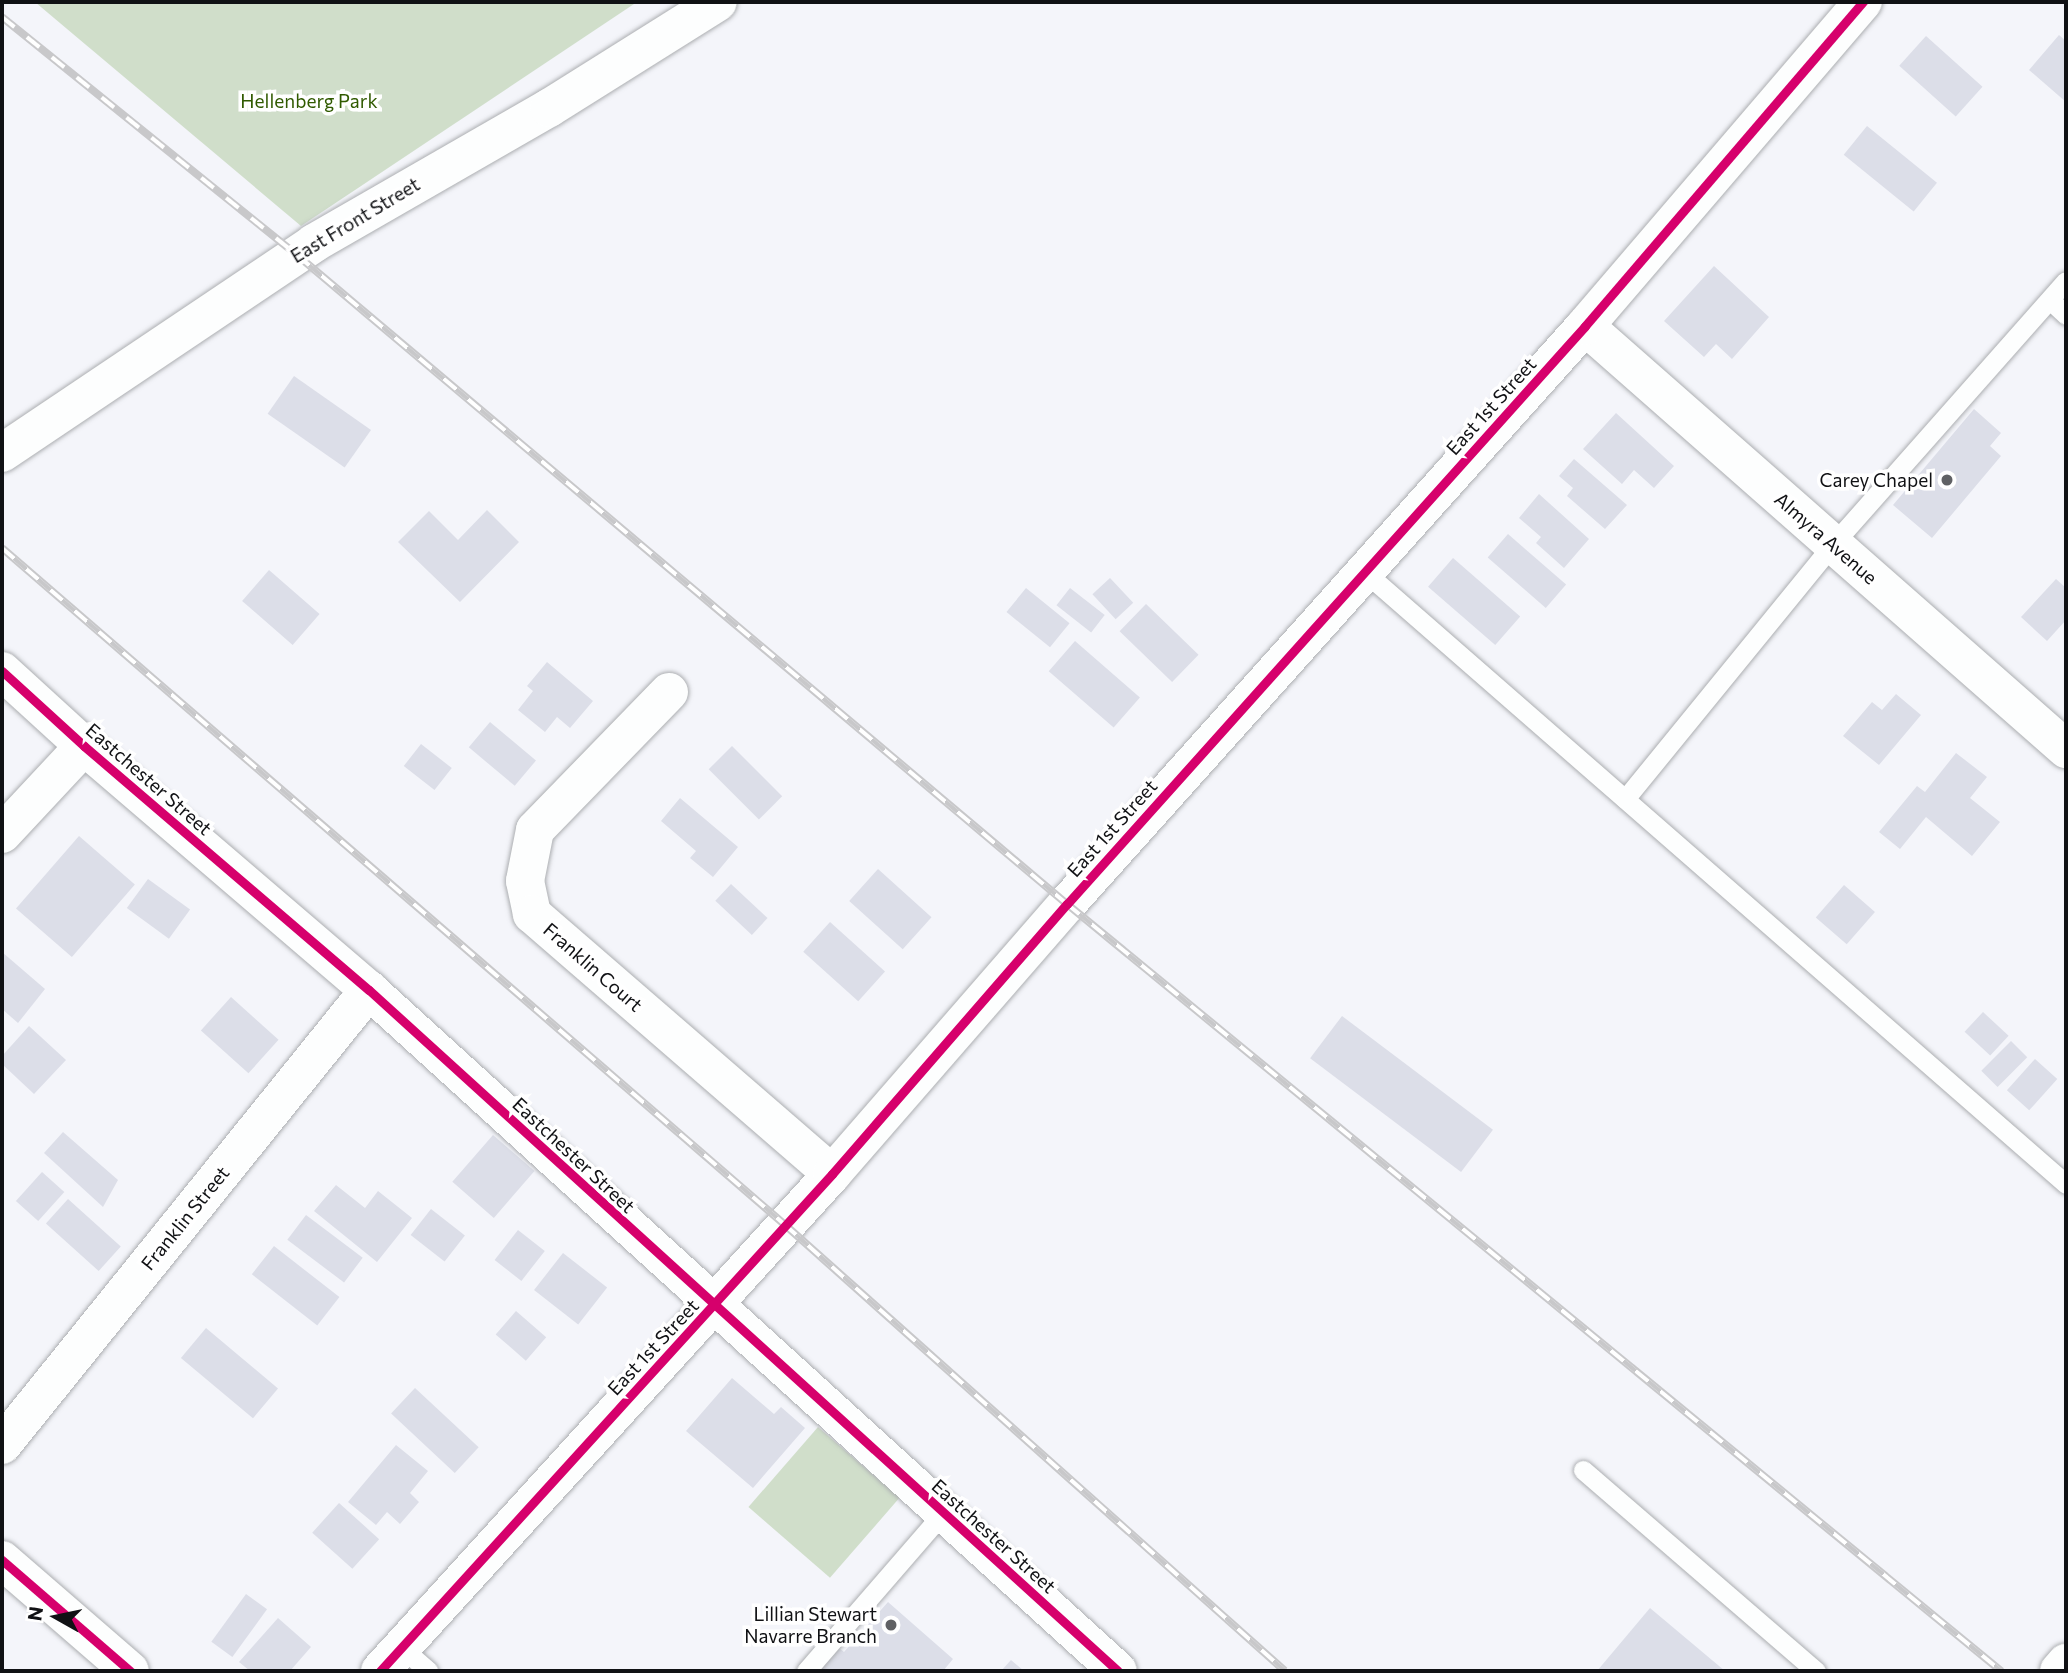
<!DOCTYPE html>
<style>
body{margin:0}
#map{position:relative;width:2068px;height:1673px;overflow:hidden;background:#f4f5fa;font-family:Commissioner,sans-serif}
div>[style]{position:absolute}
.green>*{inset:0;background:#d0deca;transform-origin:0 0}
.building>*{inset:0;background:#dcdee8;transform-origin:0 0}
.roads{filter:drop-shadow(0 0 2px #acaeb1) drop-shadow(0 0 2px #acaeb1)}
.lane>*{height:19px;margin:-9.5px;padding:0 9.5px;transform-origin:9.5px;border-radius:9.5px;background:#fdfefe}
.street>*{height:38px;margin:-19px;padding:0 19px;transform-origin:19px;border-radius:19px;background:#fdfefe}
.secondary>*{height:38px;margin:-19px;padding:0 19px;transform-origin:19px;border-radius:19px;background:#fdfefe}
.rail>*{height:8px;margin-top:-4px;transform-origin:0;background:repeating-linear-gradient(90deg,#fff 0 16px,#c8c8ca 0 32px);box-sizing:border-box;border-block:2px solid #c8c8ca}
.cycleway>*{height:9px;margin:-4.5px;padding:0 4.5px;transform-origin:4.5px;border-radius:4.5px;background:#d6006c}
.dots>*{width:19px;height:19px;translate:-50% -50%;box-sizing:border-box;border:4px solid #fff;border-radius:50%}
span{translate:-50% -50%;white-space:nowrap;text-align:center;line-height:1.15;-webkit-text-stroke:7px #fff;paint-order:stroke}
.park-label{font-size:19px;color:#305a00}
.street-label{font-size:19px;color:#101114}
.poi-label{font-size:19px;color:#101114}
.right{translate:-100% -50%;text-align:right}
.frame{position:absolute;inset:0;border:4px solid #101114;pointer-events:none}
.north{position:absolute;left:21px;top:1582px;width:70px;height:70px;-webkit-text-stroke:5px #fff;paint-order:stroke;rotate:279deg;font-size:19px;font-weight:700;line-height:28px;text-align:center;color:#101114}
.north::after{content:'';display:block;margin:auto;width:24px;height:32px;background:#101114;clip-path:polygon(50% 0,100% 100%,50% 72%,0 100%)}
</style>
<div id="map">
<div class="green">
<i style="clip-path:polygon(35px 2px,637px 2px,301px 226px)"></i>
<i style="left:818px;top:1427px;width:108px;height:106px;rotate:41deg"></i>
</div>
<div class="building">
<i style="clip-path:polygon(2059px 35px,2066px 41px,2066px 102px,2029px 70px)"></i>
<i style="left:1926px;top:36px;width:76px;height:40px;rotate:42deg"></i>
<i style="left:1867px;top:126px;width:90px;height:37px;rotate:39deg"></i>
<i style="clip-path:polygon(1714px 266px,1769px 317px,1732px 359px,1716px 344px,1704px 357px,1664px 321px)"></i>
<i style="left:294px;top:376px;width:94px;height:46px;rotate:35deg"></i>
<i style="clip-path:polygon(1974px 409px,2001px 433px,1990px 446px,2001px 456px,1932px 538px,1893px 505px)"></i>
<i style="clip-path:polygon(1616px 413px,1674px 466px,1654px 488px,1634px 470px,1622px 484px,1583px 449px)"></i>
<i style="clip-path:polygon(1574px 459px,1627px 505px,1605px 529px,1567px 496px,1573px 488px,1559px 476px)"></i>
<i style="clip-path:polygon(1539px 494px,1589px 539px,1564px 568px,1536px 543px,1541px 537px,1519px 518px)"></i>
<i style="clip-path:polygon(487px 510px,519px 542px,460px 602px,398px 542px,429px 511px,458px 540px)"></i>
<i style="left:1508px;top:534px;width:77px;height:31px;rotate:41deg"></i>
<i style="left:1453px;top:558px;width:89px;height:38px;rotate:41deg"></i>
<i style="left:269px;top:570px;width:67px;height:41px;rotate:41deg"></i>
<i style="left:1110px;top:578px;width:34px;height:24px;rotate:47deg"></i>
<i style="clip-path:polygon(2056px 579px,2066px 588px,2066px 620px,2047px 641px,2021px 617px)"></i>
<i style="left:1026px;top:588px;width:56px;height:31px;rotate:39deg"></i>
<i style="left:1070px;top:588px;width:44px;height:22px;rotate:38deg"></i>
<i style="left:1146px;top:604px;width:73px;height:38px;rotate:44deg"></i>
<i style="left:1075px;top:641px;width:86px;height:40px;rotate:41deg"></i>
<i style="clip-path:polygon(547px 662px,593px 701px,570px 728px,557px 717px,545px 732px,518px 710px,533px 691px,527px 686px)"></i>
<i style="clip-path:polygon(1896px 694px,1921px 715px,1879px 765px,1843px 736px,1872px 702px,1882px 710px)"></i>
<i style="left:490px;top:722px;width:60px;height:33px;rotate:40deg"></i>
<i style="left:421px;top:744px;width:39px;height:28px;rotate:38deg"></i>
<i style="left:732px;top:746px;width:71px;height:33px;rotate:45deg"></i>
<i style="clip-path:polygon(1956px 753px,1987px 777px,1970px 798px,2000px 822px,1972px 856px,1926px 817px,1900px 849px,1879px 832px,1917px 786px,1925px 792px)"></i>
<i style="clip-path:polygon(680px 798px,738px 847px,713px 877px,690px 858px,696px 851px,661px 821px)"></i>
<i style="left:79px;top:836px;width:74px;height:96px;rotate:41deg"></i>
<i style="left:878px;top:869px;width:72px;height:43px;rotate:42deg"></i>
<i style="left:148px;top:879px;width:52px;height:36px;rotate:36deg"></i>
<i style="left:731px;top:884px;width:50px;height:23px;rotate:43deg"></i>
<i style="left:1844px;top:885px;width:41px;height:43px;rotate:41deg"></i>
<i style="left:830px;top:922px;width:74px;height:40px;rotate:42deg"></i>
<i style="clip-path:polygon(2px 952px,45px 989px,18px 1023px,2px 1009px)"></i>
<i style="left:231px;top:997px;width:64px;height:45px;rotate:42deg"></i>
<i style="left:1983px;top:1012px;width:35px;height:27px;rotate:43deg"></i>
<i style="left:1342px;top:1016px;width:189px;height:53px;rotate:37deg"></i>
<i style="clip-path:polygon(29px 1026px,66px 1060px,34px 1094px,2px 1064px,2px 1056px)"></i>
<i style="left:2011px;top:1041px;width:23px;height:42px;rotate:45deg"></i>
<i style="left:2035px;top:1059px;width:30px;height:42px;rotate:42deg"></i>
<i style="clip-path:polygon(63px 1132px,118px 1180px,103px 1207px,44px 1153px)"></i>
<i style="left:493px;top:1135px;width:55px;height:62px;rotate:41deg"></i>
<i style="left:42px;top:1172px;width:30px;height:39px;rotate:42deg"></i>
<i style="clip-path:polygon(336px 1185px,365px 1208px,378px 1191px,412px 1218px,377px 1262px,314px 1211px)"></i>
<i style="left:68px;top:1199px;width:71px;height:33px;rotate:42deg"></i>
<i style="left:431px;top:1209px;width:43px;height:33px;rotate:38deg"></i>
<i style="left:306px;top:1215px;width:71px;height:31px;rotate:37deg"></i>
<i style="left:518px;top:1230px;width:34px;height:38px;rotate:38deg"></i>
<i style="left:274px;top:1246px;width:83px;height:36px;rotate:38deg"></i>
<i style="left:563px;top:1253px;width:56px;height:47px;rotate:38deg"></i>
<i style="left:516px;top:1311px;width:40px;height:31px;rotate:41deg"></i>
<i style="left:206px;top:1328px;width:94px;height:39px;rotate:40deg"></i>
<i style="clip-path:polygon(732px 1378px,774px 1414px,781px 1407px,805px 1428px,753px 1488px,686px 1431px)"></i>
<i style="left:415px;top:1388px;width:87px;height:35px;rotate:43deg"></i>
<i style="clip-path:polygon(396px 1445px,428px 1471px,410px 1493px,419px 1502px,400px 1524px,387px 1512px,376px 1525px,348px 1502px)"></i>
<i style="left:339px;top:1503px;width:54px;height:40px;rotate:42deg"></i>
<i style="left:246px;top:1594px;width:26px;height:59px;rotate:36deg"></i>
<i style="clip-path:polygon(888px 1602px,953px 1659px,943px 1671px,820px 1671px,839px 1648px,844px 1652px)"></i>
<i style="clip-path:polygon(1650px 1608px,1725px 1671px,1597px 1671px)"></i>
<i style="clip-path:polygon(278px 1618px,311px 1647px,290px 1671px,250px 1671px,239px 1662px)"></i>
<i style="clip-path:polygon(1011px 1660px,1024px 1671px,1001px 1671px)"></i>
</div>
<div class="roads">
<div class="lane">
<i style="left:2050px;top:300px;width:22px;rotate:43deg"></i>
<i style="left:1366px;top:573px;width:929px;rotate:41.12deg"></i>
<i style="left:1625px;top:799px;width:329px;rotate:-50.8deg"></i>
<i style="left:1833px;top:544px;width:351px;rotate:-48.5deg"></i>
<i style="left:1583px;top:1470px;width:308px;rotate:40.8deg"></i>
<i style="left:402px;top:1648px;width:35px;rotate:41deg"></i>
<i style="left:806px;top:1671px;width:209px;rotate:-49.1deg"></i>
</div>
<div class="street">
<i style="left:1585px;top:326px;width:641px;rotate:41.33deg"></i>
<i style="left:2px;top:671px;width:111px;rotate:42.4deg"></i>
<i style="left:84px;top:746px;width:375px;rotate:40.6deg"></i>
<i style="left:369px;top:990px;width:1012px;rotate:42.28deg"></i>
<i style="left:669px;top:692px;width:192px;rotate:134.2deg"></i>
<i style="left:535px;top:830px;width:52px;rotate:101.1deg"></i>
<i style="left:525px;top:881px;width:34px;rotate:78deg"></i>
<i style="left:532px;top:914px;width:397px;rotate:40.9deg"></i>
<i style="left:2px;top:834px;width:120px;rotate:-47deg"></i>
<i style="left:2px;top:1445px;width:585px;rotate:-51.11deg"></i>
<i style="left:2059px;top:1671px;width:11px;rotate:-49deg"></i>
</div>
<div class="secondary">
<i style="left:2px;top:453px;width:376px;rotate:-33.9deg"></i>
<i style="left:314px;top:243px;width:271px;rotate:-29.9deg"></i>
<i style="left:549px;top:108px;width:199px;rotate:-32.1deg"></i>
<i style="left:2px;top:1560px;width:169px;rotate:40.9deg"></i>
<i style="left:380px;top:1671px;width:672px;rotate:-47.71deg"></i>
<i style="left:832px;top:1174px;width:358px;rotate:-49deg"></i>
<i style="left:1067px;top:904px;width:776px;rotate:-48.13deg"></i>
<i style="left:1585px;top:326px;width:427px;rotate:-49.4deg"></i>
</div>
</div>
<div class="rail">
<i style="left:2px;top:17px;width:379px;rotate:38.9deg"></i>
<i style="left:297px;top:255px;width:1007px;rotate:40.13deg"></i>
<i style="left:1067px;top:904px;width:1209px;rotate:39.39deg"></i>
<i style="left:2px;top:548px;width:1034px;rotate:40.84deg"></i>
<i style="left:784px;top:1224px;width:671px;rotate:41.74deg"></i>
</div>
<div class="cycleway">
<i style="left:2px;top:671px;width:111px;rotate:42.4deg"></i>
<i style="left:84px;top:746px;width:375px;rotate:40.6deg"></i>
<i style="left:369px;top:990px;width:1012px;rotate:42.28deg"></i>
<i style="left:2px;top:1560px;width:169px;rotate:40.9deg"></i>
<i style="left:380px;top:1671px;width:672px;rotate:-47.71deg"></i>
<i style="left:832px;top:1174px;width:358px;rotate:-49deg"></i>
<i style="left:1067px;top:904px;width:776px;rotate:-48.13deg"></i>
<i style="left:1585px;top:326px;width:427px;rotate:-49.4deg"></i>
</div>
<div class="dots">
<i style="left:1947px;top:480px;background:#606164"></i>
<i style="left:891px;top:1625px;background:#606164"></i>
</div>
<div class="park-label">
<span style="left:309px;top:101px">Hellenberg Park</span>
</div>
<div class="street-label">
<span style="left:355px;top:220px;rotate:-31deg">East Front Street</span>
<span style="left:1491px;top:406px;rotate:-48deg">East 1st Street</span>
<span style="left:1826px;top:538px;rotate:41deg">Almyra Avenue</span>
<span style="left:149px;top:779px;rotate:41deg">Eastchester Street</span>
<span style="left:1112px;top:828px;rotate:-48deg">East 1st Street</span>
<span style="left:593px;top:967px;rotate:41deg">Franklin Court</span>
<span style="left:574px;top:1155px;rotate:43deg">Eastchester Street</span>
<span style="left:185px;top:1218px;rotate:-51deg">Franklin Street</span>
<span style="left:653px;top:1347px;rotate:-47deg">East 1st Street</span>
<span style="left:994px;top:1536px;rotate:42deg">Eastchester Street</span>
</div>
<div class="poi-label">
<span class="right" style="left:1933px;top:480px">Carey Chapel</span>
<span class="right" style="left:877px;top:1625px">Lillian Stewart<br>Navarre Branch</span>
</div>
<div class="frame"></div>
<div class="north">N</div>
</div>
